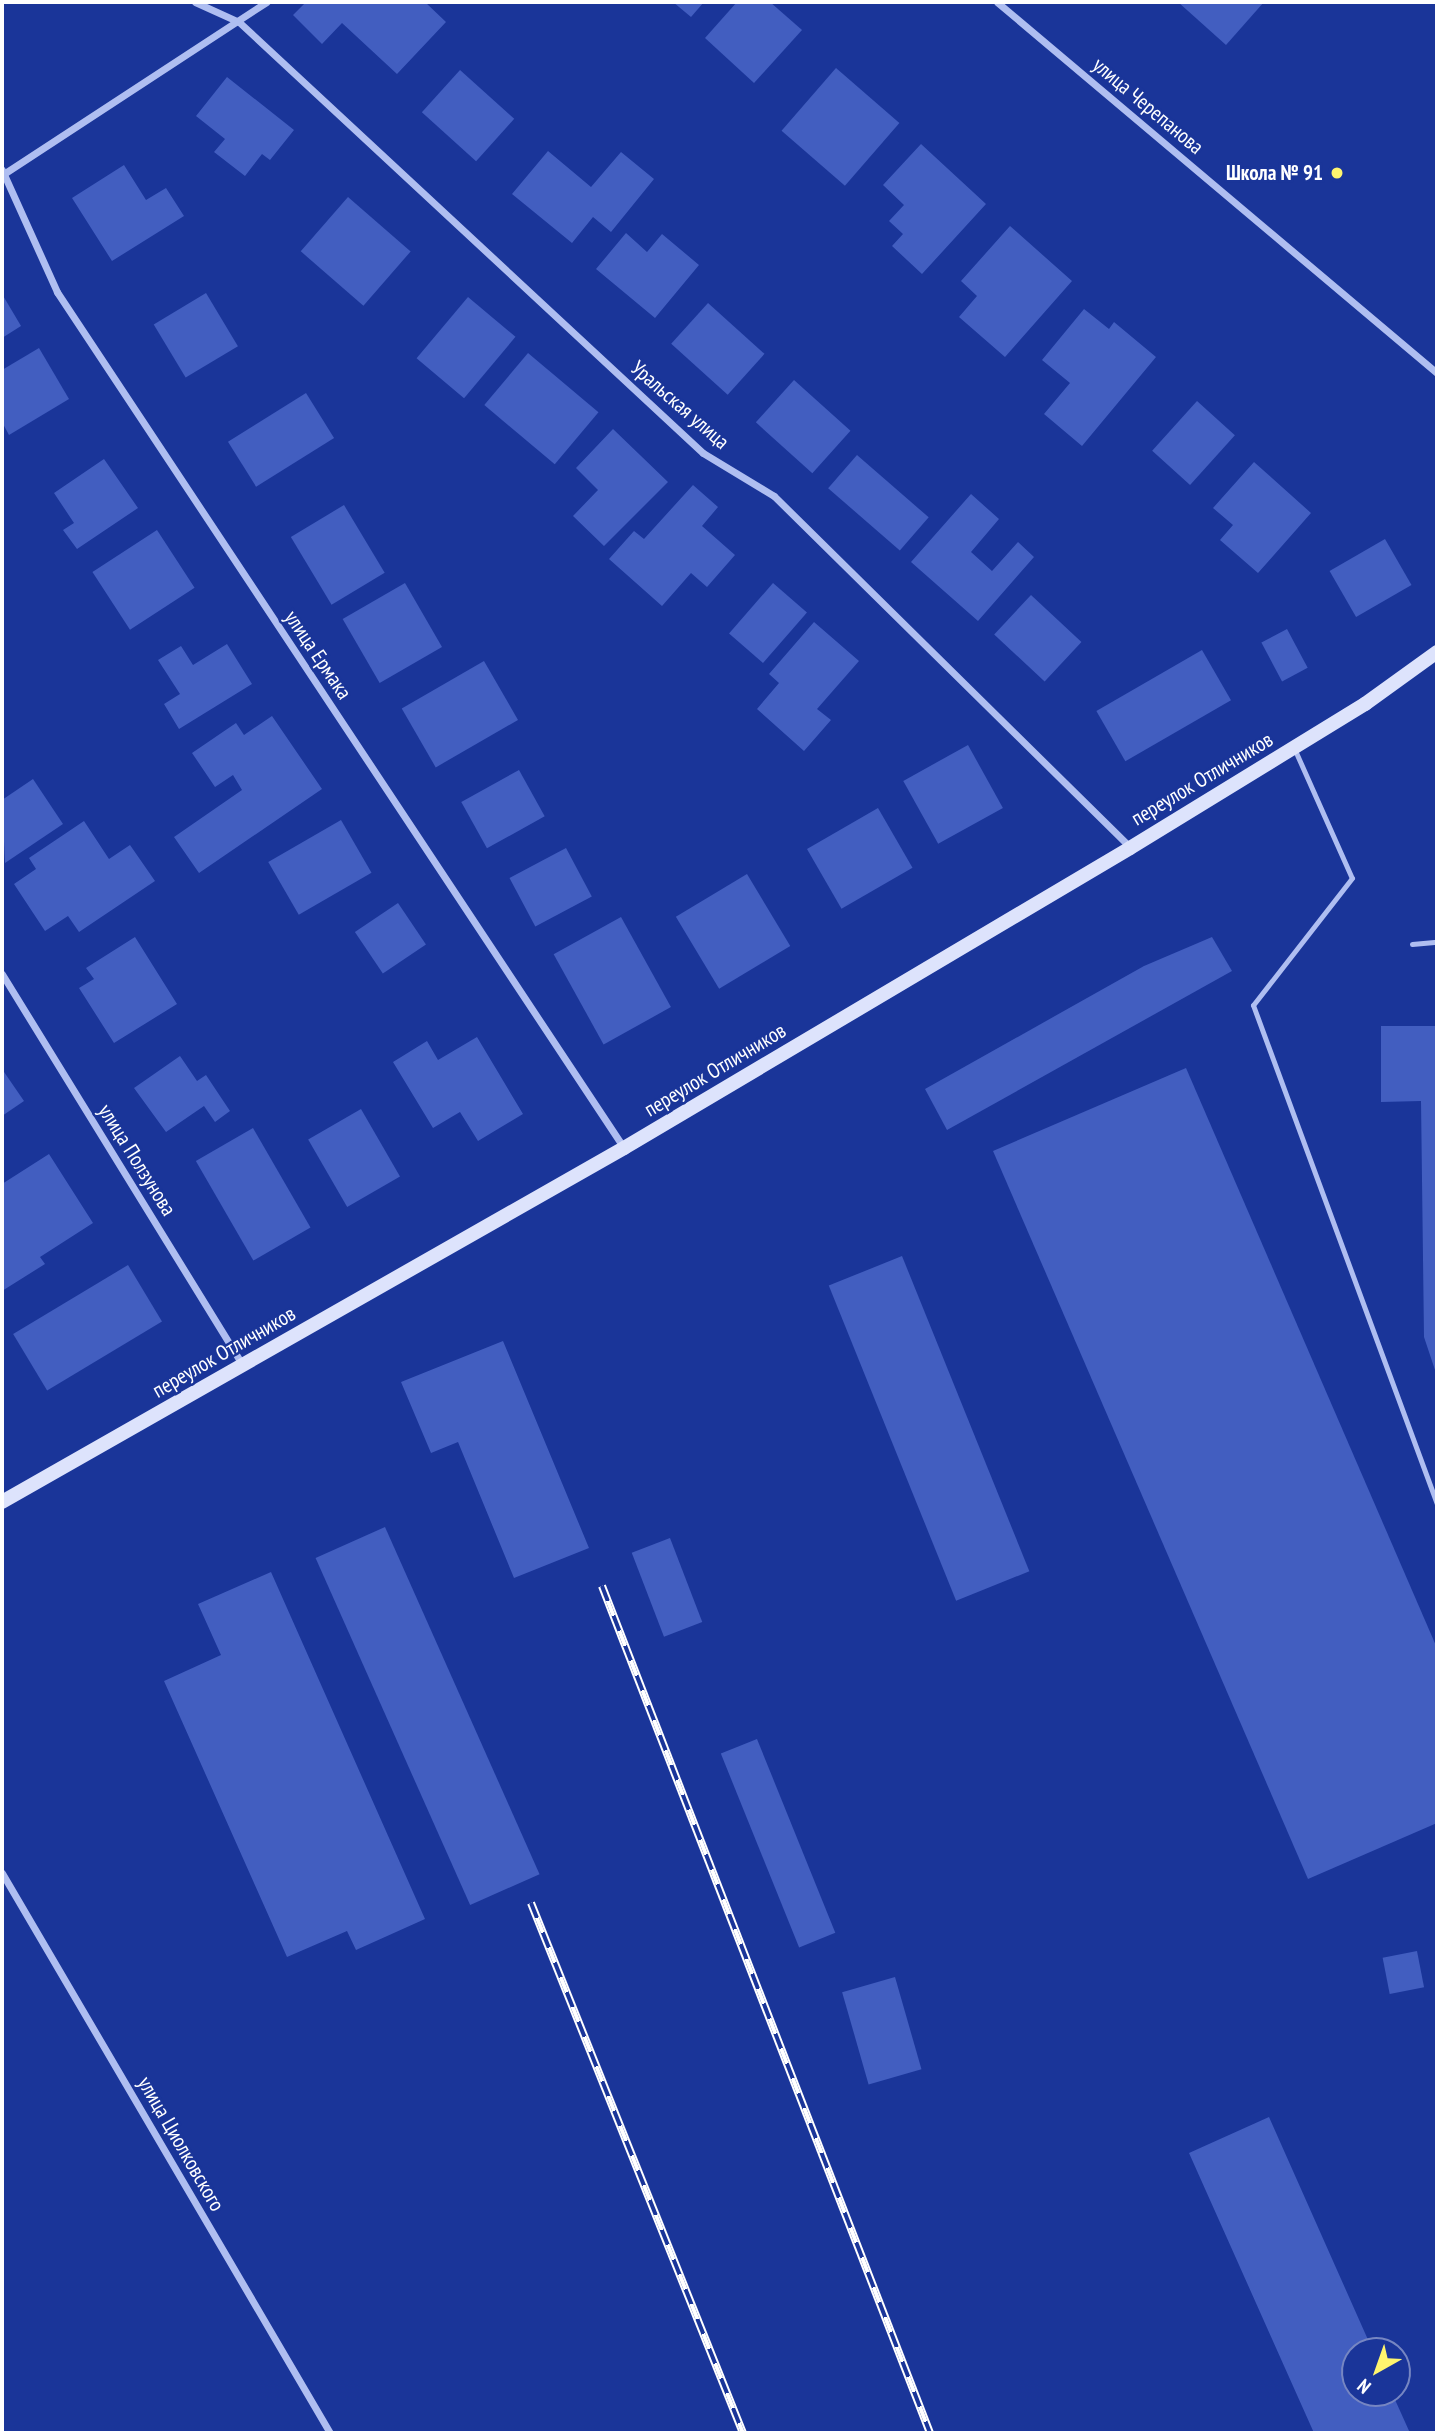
<!DOCTYPE html>
<meta charset="utf-8">
<style>
body{margin:0}
#map{position:relative;width:1439px;height:2435px;overflow:hidden;background:#1a3599;font-family:"PT Sans Narrow",sans-serif}
div>[style]{position:absolute}
.building>*{inset:0;background:#425ec0;transform-origin:0 0}
.service>*{height:5px;margin:-2.5px;padding:0 2.5px;transform-origin:2.5px;border-radius:2.5px;background:#afbef1}
.minor>*{height:7px;margin:-3.5px;padding:0 3.5px;transform-origin:3.5px;border-radius:3.5px;background:#afbef1}
.secondary>*{height:14px;margin:-7px;padding:0 7px;transform-origin:7px;border-radius:7px;background:#dde3fc}
.rail>*{height:8px;margin-top:-4px;transform-origin:0;background:repeating-linear-gradient(90deg,#1a3599 0 16px,#fff 0 32px);box-sizing:border-box;border-block:2px solid #fff}
.dots>*{width:19px;height:19px;translate:-50% -50%;box-sizing:border-box;border:4px solid #1a3599;border-radius:50%}
span{translate:-50% -50%;white-space:nowrap;text-align:center;line-height:1.15;-webkit-text-stroke:5px #1a3599;paint-order:stroke}
.street-label{font-size:21px;color:#fff}
.poi-label{font-size:21px;color:#fff;font-weight:700}
.right{translate:-100% -50%;text-align:right}
.frame{position:absolute;inset:0;border:4px solid #fff;pointer-events:none}
.north{position:absolute;left:1341px;top:2337px;width:70px;height:70px;box-sizing:border-box;background:#1a3599;border:2px solid #7686c2;border-radius:50%;rotate:220deg;font-size:19px;font-weight:700;line-height:28px;text-align:center;color:#fff}
.north::after{content:'';display:block;margin:auto;width:24px;height:32px;background:#fff56e;clip-path:polygon(50% 0,100% 100%,50% 72%,0 100%)}
</style>
<div id="map">
<div class="building">
<i style="clip-path:polygon(306px 2px,425px 2px,446px 22px,397px 74px,342px 23px,322px 44px,293px 15px)"></i>
<i style="clip-path:polygon(673px 2px,704px 2px,691px 17px)"></i>
<i style="clip-path:polygon(737px 2px,770px 2px,802px 30px,754px 83px,705px 38px)"></i>
<i style="clip-path:polygon(1178px 2px,1264px 2px,1226px 45px)"></i>
<i style="left:836px;top:68px;width:84px;height:83px;rotate:41deg"></i>
<i style="left:460px;top:70px;width:73px;height:57px;rotate:42deg"></i>
<i style="clip-path:polygon(227px 77px,294px 130px,270px 160px,262px 154px,245px 176px,214px 152px,225px 139px,196px 116px)"></i>
<i style="clip-path:polygon(921px 144px,986px 204px,922px 274px,892px 246px,903px 234px,889px 221px,904px 205px,883px 185px)"></i>
<i style="clip-path:polygon(548px 151px,591px 187px,621px 152px,654px 179px,611px 232px,593px 217px,572px 243px,512px 194px)"></i>
<i style="clip-path:polygon(124px 165px,146px 200px,166px 188px,184px 216px,112px 261px,72px 198px)"></i>
<i style="left:348px;top:197px;width:83px;height:72px;rotate:41deg"></i>
<i style="clip-path:polygon(1010px 226px,1072px 281px,1005px 357px,959px 317px,977px 296px,961px 281px)"></i>
<i style="clip-path:polygon(626px 233px,647px 252px,662px 234px,699px 265px,655px 318px,596px 269px)"></i>
<i style="left:206px;top:293px;width:62px;height:61px;rotate:59deg"></i>
<i style="clip-path:polygon(2px 294px,21px 326px,2px 338px)"></i>
<i style="left:468px;top:297px;width:62px;height:80px;rotate:40deg"></i>
<i style="left:708px;top:303px;width:76px;height:55px;rotate:42deg"></i>
<i style="clip-path:polygon(1084px 309px,1109px 329px,1114px 322px,1156px 357px,1082px 446px,1044px 414px,1070px 383px,1042px 360px)"></i>
<i style="clip-path:polygon(39px 348px,69px 399px,9px 435px,2px 422px,2px 370px)"></i>
<i style="left:528px;top:353px;width:92px;height:68px;rotate:40deg"></i>
<i style="left:794px;top:380px;width:76px;height:57px;rotate:42deg"></i>
<i style="left:306px;top:393px;width:53px;height:92px;rotate:58deg"></i>
<i style="left:1197px;top:401px;width:51px;height:67px;rotate:42deg"></i>
<i style="clip-path:polygon(613px 429px,668px 482px,604px 546px,573px 516px,598px 490px,576px 468px)"></i>
<i style="left:857px;top:455px;width:95px;height:44px;rotate:41deg"></i>
<i style="clip-path:polygon(104px 459px,138px 508px,77px 549px,63px 530px,74px 523px,54px 493px)"></i>
<i style="clip-path:polygon(1254px 462px,1311px 513px,1258px 573px,1220px 540px,1233px 525px,1213px 508px)"></i>
<i style="clip-path:polygon(693px 485px,718px 507px,702px 526px,735px 555px,707px 587px,691px 573px,662px 606px,609px 559px,634px 531px,644px 539px)"></i>
<i style="clip-path:polygon(971px 494px,999px 519px,971px 552px,992px 571px,1018px 542px,1034px 557px,978px 621px,911px 562px)"></i>
<i style="left:344px;top:505px;width:79px;height:62px;rotate:59deg"></i>
<i style="left:157px;top:530px;width:69px;height:77px;rotate:57deg"></i>
<i style="left:1385px;top:539px;width:53px;height:64px;rotate:60deg"></i>
<i style="left:405px;top:583px;width:74px;height:72px;rotate:60deg"></i>
<i style="left:773px;top:583px;width:45px;height:67px;rotate:41deg"></i>
<i style="left:1031px;top:595px;width:69px;height:54px;rotate:43deg"></i>
<i style="clip-path:polygon(814px 622px,859px 661px,817px 709px,831px 720px,804px 751px,757px 709px,779px 683px,769px 674px)"></i>
<i style="left:1287px;top:629px;width:44px;height:29px;rotate:62deg"></i>
<i style="clip-path:polygon(227px 644px,252px 684px,179px 729px,164px 704px,180px 694px,158px 660px,181px 646px,193px 665px)"></i>
<i style="left:1202px;top:650px;width:58px;height:122px;rotate:60deg"></i>
<i style="left:484px;top:661px;width:68px;height:95px;rotate:60deg"></i>
<i style="clip-path:polygon(272px 716px,322px 789px,199px 873px,174px 837px,242px 790px,233px 775px,215px 787px,192px 753px,236px 723px,244px 735px)"></i>
<i style="left:968px;top:745px;width:72px;height:74px;rotate:61deg"></i>
<i style="left:519px;top:770px;width:53px;height:66px;rotate:61deg"></i>
<i style="clip-path:polygon(33px 779px,63px 824px,5px 863px,2px 800px)"></i>
<i style="left:878px;top:808px;width:69px;height:82px;rotate:60deg"></i>
<i style="left:341px;top:820px;width:61px;height:84px;rotate:60deg"></i>
<i style="clip-path:polygon(84px 821px,109px 859px,130px 845px,155px 881px,79px 932px,68px 916px,45px 931px,14px 884px,36px 869px,29px 858px)"></i>
<i style="left:566px;top:848px;width:55px;height:64px;rotate:62deg"></i>
<i style="left:747px;top:874px;width:84px;height:83px;rotate:59deg"></i>
<i style="left:398px;top:903px;width:50px;height:52px;rotate:56deg"></i>
<i style="left:621px;top:917px;width:103px;height:77px;rotate:61deg"></i>
<i style="clip-path:polygon(135px 937px,177px 1004px,114px 1043px,79px 988px,94px 979px,86px 968px)"></i>
<i style="clip-path:polygon(1212px 937px,1232px 971px,947px 1130px,925px 1089px,1144px 966px)"></i>
<i style="clip-path:polygon(1381px 1026px,1437px 1026px,1437px 1376px,1424px 1337px,1421px 1101px,1381px 1102px)"></i>
<i style="clip-path:polygon(477px 1037px,523px 1114px,478px 1141px,460px 1112px,433px 1128px,393px 1062px,427px 1041px,438px 1060px)"></i>
<i style="clip-path:polygon(180px 1056px,197px 1081px,206px 1075px,230px 1111px,215px 1122px,204px 1106px,166px 1132px,134px 1088px)"></i>
<i style="clip-path:polygon(1186px 1068px,1437px 1648px,1437px 1823px,1308px 1879px,993px 1151px)"></i>
<i style="clip-path:polygon(2px 1069px,24px 1101px,2px 1116px)"></i>
<i style="left:361px;top:1109px;width:78px;height:61px;rotate:60deg"></i>
<i style="left:253px;top:1128px;width:115px;height:66px;rotate:60deg"></i>
<i style="clip-path:polygon(49px 1154px,93px 1223px,40px 1257px,45px 1264px,2px 1291px,2px 1184px)"></i>
<i style="left:902px;top:1256px;width:340px;height:79px;rotate:68deg"></i>
<i style="left:128px;top:1265px;width:66px;height:134px;rotate:59deg"></i>
<i style="clip-path:polygon(503px 1341px,589px 1548px,514px 1578px,458px 1442px,431px 1453px,401px 1382px)"></i>
<i style="left:385px;top:1527px;width:380px;height:76px;rotate:66deg"></i>
<i style="left:670px;top:1538px;width:90px;height:41px;rotate:69deg"></i>
<i style="clip-path:polygon(271px 1572px,425px 1919px,356px 1950px,347px 1931px,287px 1957px,164px 1681px,221px 1655px,198px 1604px)"></i>
<i style="left:757px;top:1739px;width:209px;height:39px;rotate:68deg"></i>
<i style="left:1417px;top:1951px;width:37px;height:35px;rotate:79deg"></i>
<i style="left:895px;top:1977px;width:96px;height:55px;rotate:74deg"></i>
<i style="clip-path:polygon(1269px 2117px,1373px 2351px,1355px 2351px,1355px 2393px,1392px 2393px,1410px 2433px,1314px 2433px,1189px 2153px)"></i>
</div>
<div class="service">
<i style="left:1294px;top:748px;width:142px;rotate:66deg"></i>
<i style="left:1352px;top:878px;width:161px;rotate:127.9deg"></i>
<i style="left:1253px;top:1005px;width:532px;rotate:69.76deg"></i>
<i style="left:1412px;top:944px;width:25px;rotate:-5deg"></i>
</div>
<div class="minor">
<i style="left:195px;top:2px;width:48px;rotate:24.4deg"></i>
<i style="left:239px;top:22px;width:633px;rotate:42.89deg"></i>
<i style="left:703px;top:453px;width:83px;rotate:31.2deg"></i>
<i style="left:774px;top:496px;width:500px;rotate:44.6deg"></i>
<i style="left:997px;top:2px;width:576px;rotate:40.14deg"></i>
<i style="left:2px;top:170px;width:134px;rotate:65.7deg"></i>
<i style="left:57px;top:292px;width:1027px;rotate:56.48deg"></i>
<i style="left:2px;top:175px;width:316px;rotate:-33.2deg"></i>
<i style="left:2px;top:974px;width:459px;rotate:58.4deg"></i>
<i style="left:2px;top:1873px;width:649px;rotate:59.64deg"></i>
</div>
<div class="secondary">
<i style="left:2px;top:1502px;width:716px;rotate:-29.65deg"></i>
<i style="left:624px;top:1148px;width:588px;rotate:-30.66deg"></i>
<i style="left:1130px;top:848px;width:276px;rotate:-31.5deg"></i>
<i style="left:1365px;top:704px;width:89px;rotate:-35.8deg"></i>
</div>
<div class="rail">
<i style="left:602px;top:1586px;width:908px;rotate:68.83deg"></i>
<i style="left:531px;top:1903px;width:571px;rotate:68.2deg"></i>
</div>
<div class="dots">
<i style="left:1337px;top:173px;background:#fff56e"></i>
</div>
<div class="street-label">
<span style="left:1148px;top:106px;rotate:40deg">улица Черепанова</span>
<span style="left:680px;top:405px;rotate:41deg">Уральская улица</span>
<span style="left:318px;top:655px;rotate:56deg">улица Ермака</span>
<span style="left:1202px;top:779px;rotate:-31deg">переулок Отличников</span>
<span style="left:715px;top:1070px;rotate:-31deg">переулок Отличников</span>
<span style="left:137px;top:1160px;rotate:58deg">улица Ползунова</span>
<span style="left:224px;top:1352px;rotate:-30deg">переулок Отличников</span>
<span style="left:181px;top:2144px;rotate:60deg">улица Циолковского</span>
</div>
<div class="poi-label">
<span class="right" style="left:1323px;top:173px">Школа № 91</span>
</div>
<div class="frame"></div>
<div class="north">N</div>
</div>
